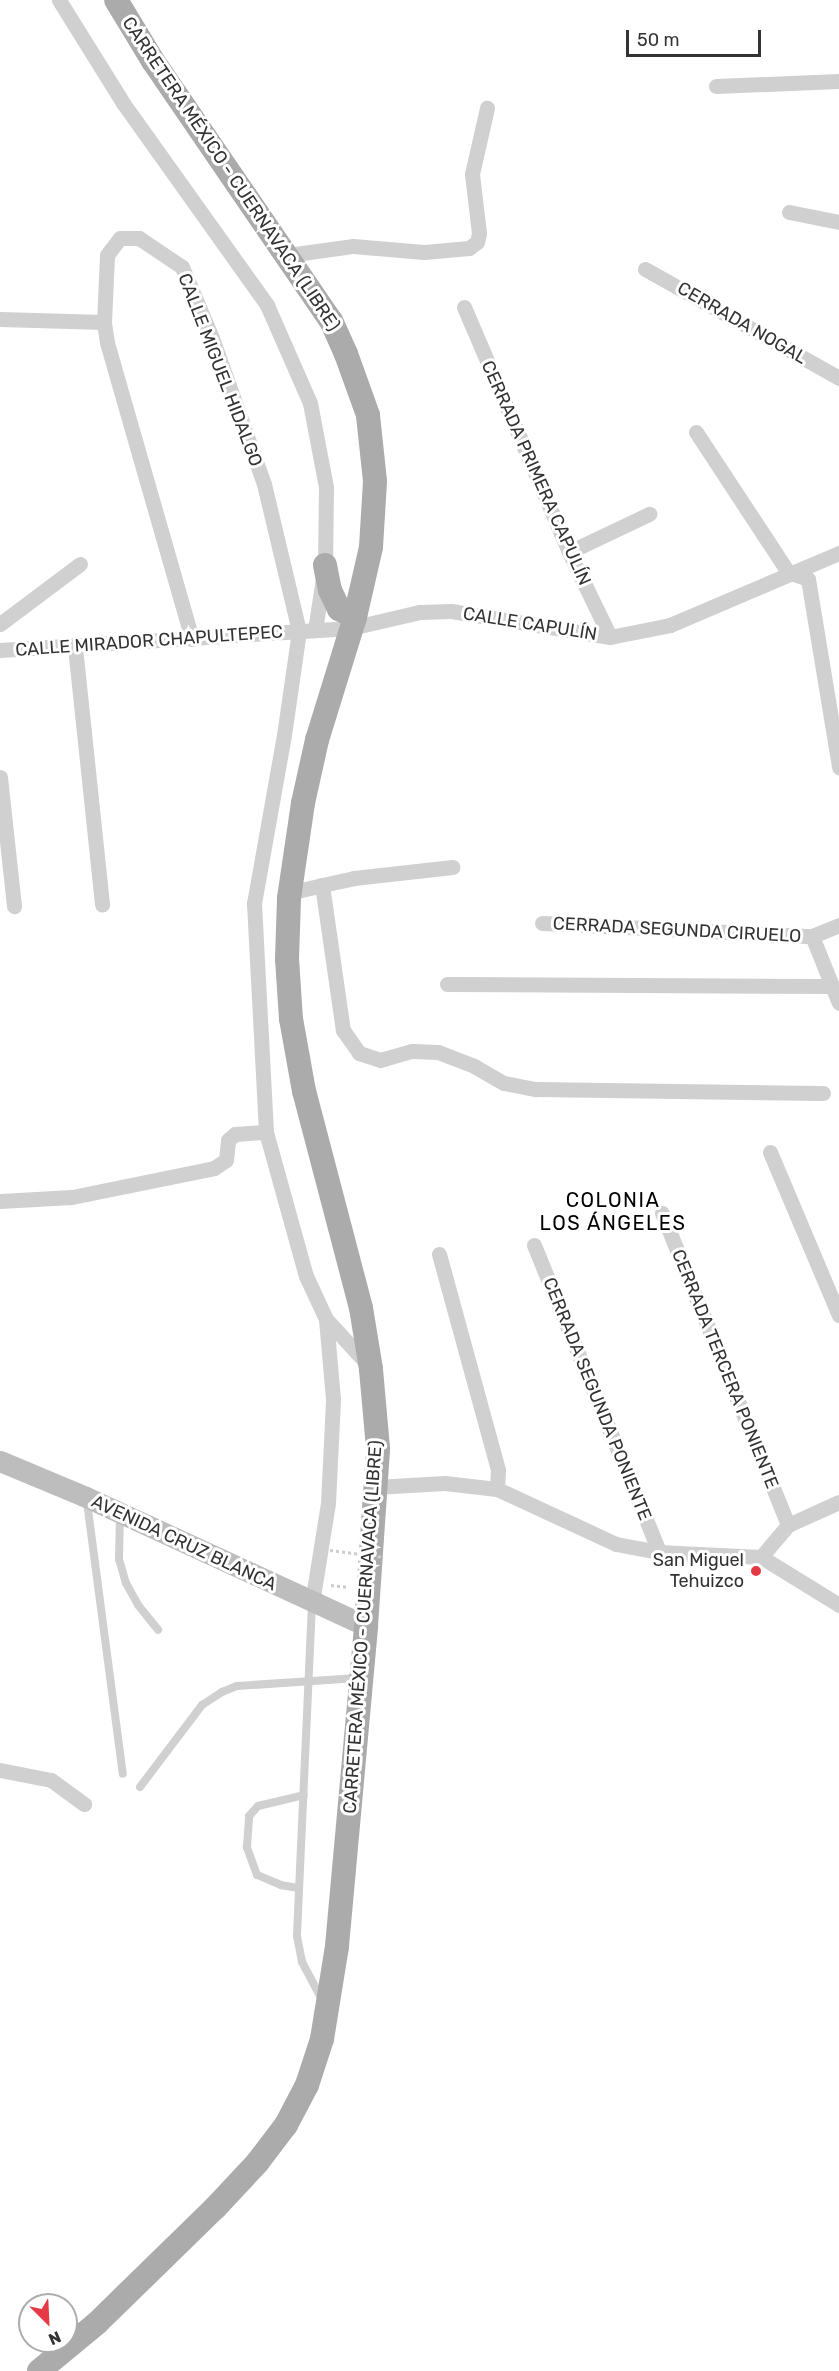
<!DOCTYPE html>
<meta charset="utf-8">
<style>
body{margin:0}
#map{position:relative;width:839px;height:2371px;overflow:hidden;background:#fff;font-family:Rubik,sans-serif}
div>[style]{position:absolute}
.path>*{height:3px;margin-top:-1.5px;transform-origin:0;background:repeating-linear-gradient(90deg,#cdcdcd 0 3px,transparent 0 6px)}
.lane>*{height:8px;margin:-4px;padding:0 4px;transform-origin:4px;border-radius:4px;background:#d0d0d0}
.street>*{height:15px;margin:-7.5px;padding:0 7.5px;transform-origin:7.5px;border-radius:7.5px;background:#d0d0d0}
.secondary>*{height:21px;margin:-10.5px;padding:0 10.5px;transform-origin:10.5px;border-radius:10.5px;background:#bdbdbd}
.primary>*{height:24px;margin:-12px;padding:0 12px;transform-origin:12px;border-radius:12px;background:#ababab}
.path-bridge>*{height:3px;margin-top:-1.5px;transform-origin:0;background:repeating-linear-gradient(90deg,#cdcdcd 0 3px,transparent 0 6px)}
.dots>*{width:16px;height:16px;translate:-50% -50%;box-sizing:border-box;border:3px solid #fff;border-radius:50%}
span{translate:-50% -50%;white-space:nowrap;text-align:center;line-height:1.15;-webkit-text-stroke:6px #fff;paint-order:stroke}
.street-label{font-size:18px;color:#333}
.poi-label{font-size:18px;color:#333}
.right{translate:-100% -50%;text-align:right}
.neighbourhood-label{font-size:20px;color:#000;letter-spacing:1.5px}
.north{position:absolute;left:18px;top:2293px;width:60px;height:60px;box-sizing:border-box;background:#fff;border:2px solid #adadad;border-radius:50%;rotate:156deg;font-size:16px;font-weight:700;line-height:24px;text-align:center;color:#333}
.north::after{content:'';display:block;margin:auto;width:21px;height:27px;background:#e63946;clip-path:polygon(50% 0,100% 100%,50% 72%,0 100%)}
.scale{position:absolute;left:626px;top:30px;width:135px;height:27px;box-sizing:border-box;border:3px solid #333;border-top:0;padding-left:8px;font-size:18px;line-height:21px;white-space:nowrap;color:#333;-webkit-text-stroke:4px #fff;paint-order:stroke}
</style>
<div id="map">
<div class="path">
<i style="left:331px;top:1585px;width:17px;rotate:7deg"></i>
</div>
<div class="lane">
<i style="left:87px;top:1502px;width:274px;rotate:82.5deg"></i>
<i style="left:120px;top:1515px;width:44px;rotate:91.3deg"></i>
<i style="left:119px;top:1559px;width:25px;rotate:74deg"></i>
<i style="left:126px;top:1583px;width:25px;rotate:61deg"></i>
<i style="left:138px;top:1605px;width:32px;rotate:51deg"></i>
<i style="left:312px;top:1604px;width:332px;rotate:92.6deg"></i>
<i style="left:297px;top:1936px;width:26px;rotate:79deg"></i>
<i style="left:302px;top:1962px;width:40px;rotate:62deg"></i>
<i style="left:140px;top:1787px;width:103px;rotate:-52.9deg"></i>
<i style="left:202px;top:1705px;width:24px;rotate:-33deg"></i>
<i style="left:222px;top:1692px;width:16px;rotate:-22deg"></i>
<i style="left:237px;top:1686px;width:121px;rotate:-3.8deg"></i>
<i style="left:299px;top:1888px;width:18px;rotate:-171deg"></i>
<i style="left:281px;top:1885px;width:26px;rotate:-157deg"></i>
<i style="left:257px;top:1875px;width:30px;rotate:-110deg"></i>
<i style="left:247px;top:1847px;width:31px;rotate:-86deg"></i>
<i style="left:249px;top:1816px;width:13px;rotate:-48deg"></i>
<i style="left:258px;top:1806px;width:47px;rotate:-13.4deg"></i>
</div>
<div class="street">
<i style="left:59px;top:0;width:121px;rotate:58.1deg"></i>
<i style="left:123px;top:103px;width:248px;rotate:54.5deg"></i>
<i style="left:267px;top:305px;width:107px;rotate:66.3deg"></i>
<i style="left:310px;top:403px;width:86px;rotate:79.2deg"></i>
<i style="left:326px;top:487px;width:78px;rotate:90.7deg"></i>
<i style="left:325px;top:565px;width:66px;rotate:98.7deg"></i>
<i style="left:716px;top:86px;width:123px;rotate:-2.3deg"></i>
<i style="left:789px;top:212px;width:51px;rotate:11.3deg"></i>
<i style="left:288px;top:255px;width:66px;rotate:-7.9deg"></i>
<i style="left:353px;top:246px;width:71px;rotate:4.8deg"></i>
<i style="left:424px;top:252px;width:45px;rotate:-5.1deg"></i>
<i style="left:469px;top:248px;width:10px;rotate:-37deg"></i>
<i style="left:477px;top:242px;width:9px;rotate:-77deg"></i>
<i style="left:479px;top:233px;width:59px;rotate:-96.8deg"></i>
<i style="left:472px;top:174px;width:68px;rotate:-77.2deg"></i>
<i style="left:645px;top:269px;width:223px;rotate:29.3deg"></i>
<i style="left:464px;top:307px;width:267px;rotate:66.8deg"></i>
<i style="left:569px;top:552px;width:94px;rotate:64.2deg"></i>
<i style="left:0;top:319px;width:104px;rotate:1.7deg"></i>
<i style="left:696px;top:432px;width:168px;rotate:56.7deg"></i>
<i style="left:788px;top:572px;width:21px;rotate:19deg"></i>
<i style="left:808px;top:579px;width:191px;rotate:80.6deg"></i>
<i style="left:569px;top:552px;width:89px;rotate:-25.4deg"></i>
<i style="left:0;top:624px;width:100px;rotate:-36.9deg"></i>
<i style="left:192px;top:639px;width:309px;rotate:-106deg"></i>
<i style="left:107px;top:342px;width:20px;rotate:-99deg"></i>
<i style="left:104px;top:322px;width:67px;rotate:-87.4deg"></i>
<i style="left:107px;top:255px;width:21px;rotate:-53deg"></i>
<i style="left:120px;top:238px;width:19px"></i>
<i style="left:139px;top:238px;width:52px;rotate:34deg"></i>
<i style="left:182px;top:267px;width:77px;rotate:67.1deg"></i>
<i style="left:212px;top:338px;width:155px;rotate:70.4deg"></i>
<i style="left:264px;top:484px;width:151px;rotate:76.6deg"></i>
<i style="left:299px;top:631px;width:105px;rotate:98.2deg"></i>
<i style="left:284px;top:735px;width:171px;rotate:100.1deg"></i>
<i style="left:254px;top:903px;width:229px;rotate:87deg"></i>
<i style="left:266px;top:1132px;width:149px;rotate:74.5deg"></i>
<i style="left:306px;top:1276px;width:47px;rotate:65.1deg"></i>
<i style="left:326px;top:1319px;width:64px;rotate:47.5deg"></i>
<i style="left:75px;top:647px;width:259px;rotate:84deg"></i>
<i style="left:0;top:650px;width:352px;rotate:-3.6deg"></i>
<i style="left:351px;top:628px;width:71px;rotate:-13.1deg"></i>
<i style="left:420px;top:612px;width:31px;rotate:-2deg"></i>
<i style="left:451px;top:611px;width:161px;rotate:9.3deg"></i>
<i style="left:610px;top:637px;width:61px;rotate:-11.3deg"></i>
<i style="left:670px;top:625px;width:184px;rotate:-23.1deg"></i>
<i style="left:0;top:777px;width:130px;rotate:83.8deg"></i>
<i style="left:322px;top:885px;width:33px;rotate:-12deg"></i>
<i style="left:354px;top:878px;width:99px;rotate:-6.4deg"></i>
<i style="left:289px;top:898px;width:11px;rotate:-41deg"></i>
<i style="left:297px;top:891px;width:26px;rotate:-13deg"></i>
<i style="left:322px;top:885px;width:147px;rotate:81.8deg"></i>
<i style="left:343px;top:1030px;width:28px;rotate:55deg"></i>
<i style="left:359px;top:1053px;width:22px;rotate:18deg"></i>
<i style="left:380px;top:1060px;width:33px;rotate:-16deg"></i>
<i style="left:412px;top:1051px;width:26px;rotate:2deg"></i>
<i style="left:438px;top:1052px;width:39px;rotate:21deg"></i>
<i style="left:474px;top:1066px;width:34px;rotate:30deg"></i>
<i style="left:504px;top:1083px;width:33px;rotate:11deg"></i>
<i style="left:536px;top:1089px;width:287px;rotate:0.8deg"></i>
<i style="left:542px;top:923px;width:270px;rotate:2.8deg"></i>
<i style="left:812px;top:936px;width:29px;rotate:-22deg"></i>
<i style="left:812px;top:936px;width:72px;rotate:68.1deg"></i>
<i style="left:447px;top:984px;width:385px;rotate:0.3deg"></i>
<i style="left:770px;top:1152px;width:177px;rotate:67.1deg"></i>
<i style="left:0;top:1201px;width:72px;rotate:-3.2deg"></i>
<i style="left:72px;top:1197px;width:145px;rotate:-11.5deg"></i>
<i style="left:214px;top:1168px;width:14px;rotate:-34deg"></i>
<i style="left:226px;top:1160px;width:20px;rotate:-84deg"></i>
<i style="left:228px;top:1140px;width:9px;rotate:-41deg"></i>
<i style="left:235px;top:1134px;width:31px;rotate:-4deg"></i>
<i style="left:662px;top:1213px;width:336px;rotate:68deg"></i>
<i style="left:534px;top:1245px;width:331px;rotate:67.8deg"></i>
<i style="left:439px;top:1254px;width:224px;rotate:74.7deg"></i>
<i style="left:498px;top:1470px;width:19px;rotate:93deg"></i>
<i style="left:375px;top:1487px;width:70px;rotate:-3.3deg"></i>
<i style="left:445px;top:1483px;width:52px;rotate:6.6deg"></i>
<i style="left:497px;top:1489px;width:131px;rotate:24.8deg"></i>
<i style="left:616px;top:1544px;width:44px;rotate:10.5deg"></i>
<i style="left:659px;top:1552px;width:102px;rotate:2.8deg"></i>
<i style="left:761px;top:1557px;width:42px;rotate:-49.8deg"></i>
<i style="left:788px;top:1525px;width:56px;rotate:-24.3deg"></i>
<i style="left:761px;top:1557px;width:92px;rotate:31.6deg"></i>
<i style="left:312px;top:1603px;width:101px;rotate:-80.9deg"></i>
<i style="left:328px;top:1503px;width:104px;rotate:-87.2deg"></i>
<i style="left:333px;top:1399px;width:80px;rotate:-95deg"></i>
<i style="left:0;top:1770px;width:52px;rotate:11.1deg"></i>
<i style="left:51px;top:1780px;width:41px;rotate:36deg"></i>
</div>
<div class="secondary">
<i style="left:0;top:1461px;width:93px;rotate:22.7deg"></i>
<i style="left:86px;top:1497px;width:308px;rotate:24.7deg"></i>
</div>
<div class="primary">
<i style="left:325px;top:565px;width:25px;rotate:79deg"></i>
<i style="left:330px;top:590px;width:21px;rotate:65deg"></i>
<i style="left:339px;top:609px;width:18px;rotate:27deg"></i>
<i style="left:39px;top:2371px;width:75px;rotate:-39.6deg"></i>
<i style="left:97px;top:2323px;width:165px;rotate:-44.3deg"></i>
<i style="left:215px;top:2208px;width:62px;rotate:-47deg"></i>
<i style="left:257px;top:2163px;width:48px;rotate:-52.7deg"></i>
<i style="left:286px;top:2125px;width:45px;rotate:-62.3deg"></i>
<i style="left:307px;top:2085px;width:48px;rotate:-71.9deg"></i>
<i style="left:322px;top:2039px;width:94px;rotate:-80.8deg"></i>
<i style="left:337px;top:1946px;width:321px;rotate:-84.8deg"></i>
<i style="left:366px;top:1626px;width:178px;rotate:-86.1deg"></i>
<i style="left:378px;top:1448px;width:79px;rotate:-95.1deg"></i>
<i style="left:371px;top:1369px;width:62px;rotate:-99.3deg"></i>
<i style="left:361px;top:1308px;width:224px;rotate:-104.7deg"></i>
<i style="left:304px;top:1091px;width:73px;rotate:-100.2deg"></i>
<i style="left:291px;top:1019px;width:60px;rotate:-93.8deg"></i>
<i style="left:287px;top:959px;width:61px;rotate:-88.1deg"></i>
<i style="left:289px;top:898px;width:96px;rotate:-81.6deg"></i>
<i style="left:303px;top:803px;width:65px;rotate:-77.5deg"></i>
<i style="left:317px;top:740px;width:129px;rotate:-72.8deg"></i>
<i style="left:355px;top:617px;width:72px;rotate:-77.1deg"></i>
<i style="left:371px;top:547px;width:66px;rotate:-86.5deg"></i>
<i style="left:375px;top:481px;width:66px;rotate:-96.1deg"></i>
<i style="left:368px;top:415px;width:65px;rotate:-109.8deg"></i>
<i style="left:346px;top:354px;width:36px;rotate:-114deg"></i>
<i style="left:331px;top:321px;width:315px;rotate:-124.4deg"></i>
<i style="left:153px;top:61px;width:71px;rotate:-121.2deg"></i>
</div>
<div class="path-bridge">
<i style="left:330px;top:1550px;width:54px;rotate:7.4deg"></i>
</div>
<div class="dots">
<i style="left:756px;top:1571px;background:#e63946"></i>
</div>
<div class="street-label">
<span style="left:231px;top:174px;rotate:56deg">CARRETERA MÉXICO - CUERNAVACA (LIBRE)</span>
<span style="left:742px;top:323px;rotate:30deg">CERRADA NOGAL</span>
<span style="left:220px;top:370px;rotate:69deg">CALLE MIGUEL HIDALGO</span>
<span style="left:536px;top:473px;rotate:66deg">CERRADA PRIMERA CAPULÍN</span>
<span style="left:530px;top:624px;rotate:9deg">CALLE CAPULÍN</span>
<span style="left:149px;top:641px;rotate:-4deg">CALLE MIRADOR CHAPULTEPEC</span>
<span style="left:677px;top:930px;rotate:3deg">CERRADA SEGUNDA CIRUELO</span>
<span style="left:725px;top:1369px;rotate:68deg">CERRADA TERCERA PONIENTE</span>
<span style="left:597px;top:1399px;rotate:68deg">CERRADA SEGUNDA PONIENTE</span>
<span style="left:184px;top:1543px;rotate:25deg">AVENIDA CRUZ BLANCA</span>
<span style="left:363px;top:1627px;rotate:-86deg">CARRETERA MÉXICO - CUERNAVACA (LIBRE)</span>
</div>
<div class="poi-label">
<span class="right" style="left:744px;top:1571px">San Miguel<br>Tehuizco</span>
</div>
<div class="neighbourhood-label">
<span style="left:613px;top:1212px">COLONIA<br>LOS ÁNGELES</span>
</div>
<div class="north">N</div>
<div class="scale">50 m</div>
</div>
